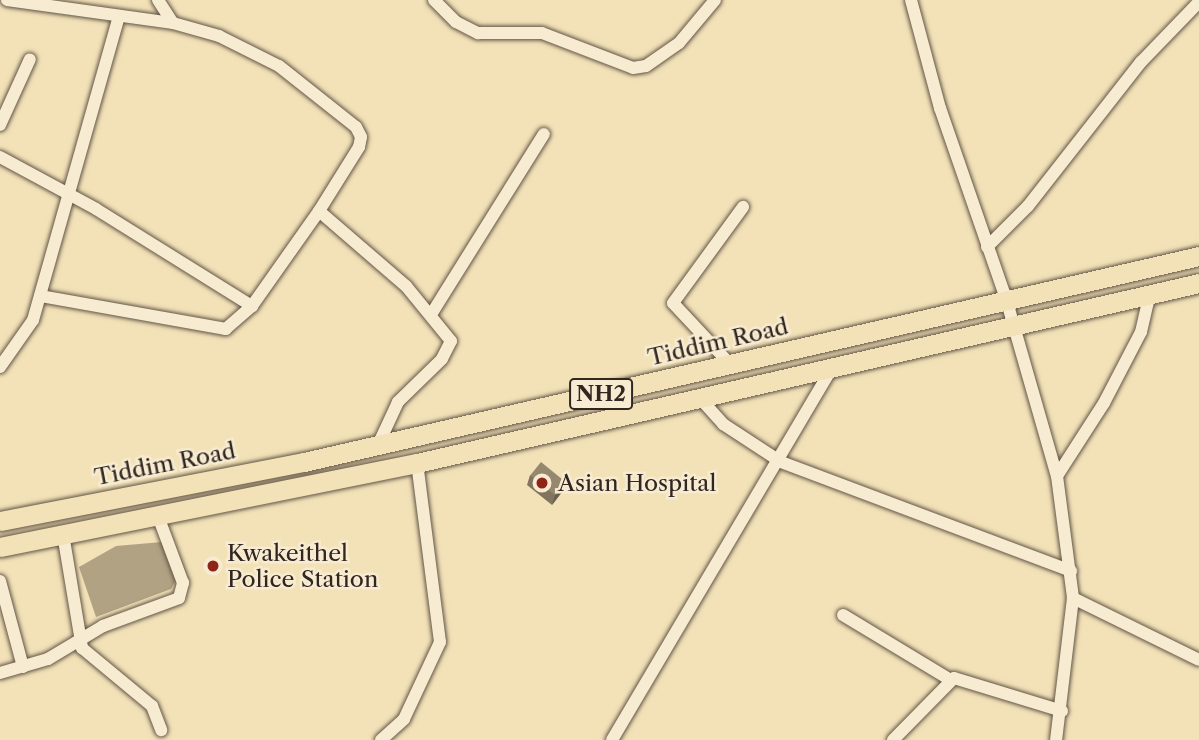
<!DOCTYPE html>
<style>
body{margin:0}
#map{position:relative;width:1199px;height:740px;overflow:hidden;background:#f3e2b8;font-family:"Libre Caslon Text",serif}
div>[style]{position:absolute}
.water>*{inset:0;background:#b1a284}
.roads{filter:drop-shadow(0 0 2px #625546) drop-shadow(0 0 2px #625546)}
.minor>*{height:12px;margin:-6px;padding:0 6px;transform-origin:6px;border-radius:6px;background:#f7ecd1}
.highway>*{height:19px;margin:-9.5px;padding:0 9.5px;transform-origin:9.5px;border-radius:9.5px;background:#f3e2b8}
.wall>*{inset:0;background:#81755f}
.shaded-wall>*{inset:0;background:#695f4e}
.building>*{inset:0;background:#96886f;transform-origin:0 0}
.dots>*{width:19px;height:19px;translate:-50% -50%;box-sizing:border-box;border:4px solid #f7ecd1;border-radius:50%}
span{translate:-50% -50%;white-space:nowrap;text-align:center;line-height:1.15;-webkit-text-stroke:5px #f7ecd1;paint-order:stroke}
.shield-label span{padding:2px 5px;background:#f7ecd1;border:2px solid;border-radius:5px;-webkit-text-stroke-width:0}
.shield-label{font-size:21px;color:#312620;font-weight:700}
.street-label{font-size:23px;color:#312620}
.poi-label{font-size:23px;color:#312620}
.left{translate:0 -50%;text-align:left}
</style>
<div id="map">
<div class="water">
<i style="clip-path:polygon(162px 542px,176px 580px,171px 589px,96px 617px,79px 567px,116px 546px)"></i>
</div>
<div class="roads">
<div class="minor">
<i style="left:7px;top:0;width:168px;rotate:7.9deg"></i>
<i style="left:173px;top:23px;width:48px;rotate:15.8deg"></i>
<i style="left:219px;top:36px;width:67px;rotate:26.6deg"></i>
<i style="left:279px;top:66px;width:98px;rotate:38.4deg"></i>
<i style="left:356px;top:127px;width:11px;rotate:63deg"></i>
<i style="left:361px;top:137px;width:10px;rotate:101deg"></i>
<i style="left:359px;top:147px;width:75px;rotate:122deg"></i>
<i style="left:319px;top:211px;width:116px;rotate:125.2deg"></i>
<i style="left:252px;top:306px;width:35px;rotate:139deg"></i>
<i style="left:226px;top:329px;width:189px;rotate:-169.9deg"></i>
<i style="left:158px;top:0;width:27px;rotate:57deg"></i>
<i style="left:434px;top:0;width:31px;rotate:45deg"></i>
<i style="left:456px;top:22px;width:25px;rotate:27deg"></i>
<i style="left:478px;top:33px;width:64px"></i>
<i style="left:542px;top:33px;width:97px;rotate:21deg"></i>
<i style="left:633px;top:68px;width:13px;rotate:-9deg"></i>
<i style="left:646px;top:66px;width:40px;rotate:-34.9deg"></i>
<i style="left:679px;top:43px;width:56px;rotate:-50.1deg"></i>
<i style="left:911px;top:0;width:112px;rotate:75deg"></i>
<i style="left:940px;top:108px;width:205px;rotate:70.9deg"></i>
<i style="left:1007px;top:302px;width:181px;rotate:74deg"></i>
<i style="left:1057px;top:476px;width:123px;rotate:82.5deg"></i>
<i style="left:1073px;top:598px;width:143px;rotate:96.8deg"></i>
<i style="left:0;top:125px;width:72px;rotate:-65.6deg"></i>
<i style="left:0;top:157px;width:109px;rotate:28.4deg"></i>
<i style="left:96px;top:209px;width:184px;rotate:31.9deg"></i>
<i style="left:319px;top:211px;width:115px;rotate:40.8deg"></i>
<i style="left:406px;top:286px;width:71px;rotate:50.7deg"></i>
<i style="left:451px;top:341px;width:20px;rotate:117deg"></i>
<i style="left:442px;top:359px;width:62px;rotate:135.7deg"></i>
<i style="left:398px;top:402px;width:47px;rotate:114.9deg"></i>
<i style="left:987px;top:247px;width:58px;rotate:-45deg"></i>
<i style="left:1028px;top:206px;width:183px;rotate:-51.9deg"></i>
<i style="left:1141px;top:62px;width:83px;rotate:-46deg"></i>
<i style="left:432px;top:313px;width:211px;rotate:-58deg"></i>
<i style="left:730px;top:364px;width:83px;rotate:-133.1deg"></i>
<i style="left:673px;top:303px;width:119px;rotate:-53.9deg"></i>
<i style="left:0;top:367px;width:57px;rotate:-54.9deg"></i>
<i style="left:33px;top:320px;width:315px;rotate:-74.2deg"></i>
<i style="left:698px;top:396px;width:38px;rotate:48deg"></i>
<i style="left:723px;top:424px;width:69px;rotate:33.2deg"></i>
<i style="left:781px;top:462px;width:310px;rotate:20.6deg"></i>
<i style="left:1057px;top:476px;width:87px;rotate:-57.2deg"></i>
<i style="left:1104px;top:403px;width:80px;rotate:-62.5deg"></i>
<i style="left:1141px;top:332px;width:37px;rotate:-77deg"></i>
<i style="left:63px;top:534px;width:116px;rotate:80.5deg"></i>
<i style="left:82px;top:648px;width:91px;rotate:39.6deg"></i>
<i style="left:152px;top:706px;width:26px;rotate:69deg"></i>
<i style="left:0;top:581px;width:89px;rotate:75deg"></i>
<i style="left:1073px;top:598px;width:140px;rotate:26.2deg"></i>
<i style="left:843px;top:615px;width:124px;rotate:31.1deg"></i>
<i style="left:0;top:673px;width:50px;rotate:-16.3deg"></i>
<i style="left:48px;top:659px;width:64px;rotate:-31deg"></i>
<i style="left:103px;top:626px;width:81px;rotate:-20.2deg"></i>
<i style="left:179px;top:598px;width:16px;rotate:-75deg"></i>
<i style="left:183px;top:583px;width:72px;rotate:-110.5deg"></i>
<i style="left:381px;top:740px;width:31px;rotate:-42deg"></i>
<i style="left:404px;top:719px;width:85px;rotate:-64.9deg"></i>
<i style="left:440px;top:642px;width:180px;rotate:-97.3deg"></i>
<i style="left:612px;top:740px;width:436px;rotate:-59.4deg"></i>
<i style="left:893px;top:740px;width:87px;rotate:-45.5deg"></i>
<i style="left:954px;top:678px;width:113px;rotate:17deg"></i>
</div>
<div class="highway">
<i style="left:0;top:521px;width:310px;rotate:-11deg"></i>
<i style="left:304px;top:462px;width:918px;rotate:-12.96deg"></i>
<i style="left:0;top:547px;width:425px;rotate:-11.4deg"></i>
<i style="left:417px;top:463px;width:802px;rotate:-12.96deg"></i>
</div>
</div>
<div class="wall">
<i style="clip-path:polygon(530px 475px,562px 492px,552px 505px,527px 485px)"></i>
</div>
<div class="shaded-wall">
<i style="clip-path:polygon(566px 482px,562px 492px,552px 505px,555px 495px)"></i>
</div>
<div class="building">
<i style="left:541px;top:462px;width:32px;height:17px;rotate:39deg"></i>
</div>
<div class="dots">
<i style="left:542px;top:483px;background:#8f2418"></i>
<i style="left:213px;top:566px;background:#8f2418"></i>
</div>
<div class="shield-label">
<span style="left:601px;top:394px">NH2</span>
</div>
<div class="street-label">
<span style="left:718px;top:342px;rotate:-13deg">Tiddim Road</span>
<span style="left:165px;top:464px;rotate:-11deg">Tiddim Road</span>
</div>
<div class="poi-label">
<span class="left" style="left:558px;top:483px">Asian Hospital</span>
<span class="left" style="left:227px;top:566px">Kwakeithel<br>Police Station</span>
</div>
</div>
